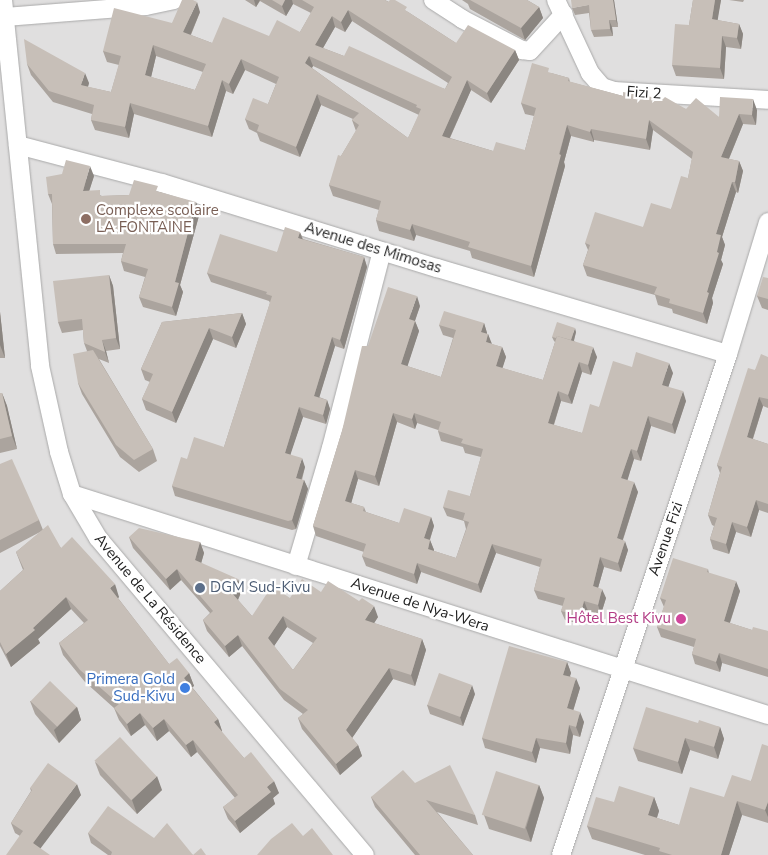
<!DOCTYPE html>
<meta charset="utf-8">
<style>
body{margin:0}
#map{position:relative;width:768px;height:855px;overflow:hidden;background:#f2efe9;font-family:"Nunito Sans",sans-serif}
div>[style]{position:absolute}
.residential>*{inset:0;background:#e0dfdf;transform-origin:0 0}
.roads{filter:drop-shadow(0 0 1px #a9a9a9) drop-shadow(0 0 1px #a9a9a9)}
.minor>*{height:18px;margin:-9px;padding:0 9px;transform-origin:9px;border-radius:9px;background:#fff}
.wall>*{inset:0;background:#aba49e}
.shaded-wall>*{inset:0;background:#8b8681}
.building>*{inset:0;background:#c7bfb8;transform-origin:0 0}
.dots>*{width:14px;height:14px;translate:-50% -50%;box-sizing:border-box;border:2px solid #fff;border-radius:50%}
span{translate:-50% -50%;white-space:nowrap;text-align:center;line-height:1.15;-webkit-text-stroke:4.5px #fff;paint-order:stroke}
.street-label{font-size:15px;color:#222}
.education-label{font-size:15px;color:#785e54}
.left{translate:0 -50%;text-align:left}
.service-label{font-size:15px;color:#4e5e75}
.hotel-label{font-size:15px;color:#b23c85}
.right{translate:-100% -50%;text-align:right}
.shop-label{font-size:15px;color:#366cbe}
</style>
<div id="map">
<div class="residential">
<i style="left:0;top:0;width:768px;height:855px"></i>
</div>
<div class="roads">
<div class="minor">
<i style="left:3px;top:0;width:368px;rotate:84.2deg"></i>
<i style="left:40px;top:366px;width:88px;rotate:77.5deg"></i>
<i style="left:59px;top:452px;width:44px;rotate:72.8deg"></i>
<i style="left:72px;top:494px;width:51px;rotate:59.4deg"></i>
<i style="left:98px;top:538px;width:414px;rotate:49.9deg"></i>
<i style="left:433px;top:0;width:35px;rotate:33deg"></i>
<i style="left:462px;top:19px;width:68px;rotate:27.3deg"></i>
<i style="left:522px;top:50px;width:8px;rotate:7deg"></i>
<i style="left:530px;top:51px;width:50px;rotate:-47.4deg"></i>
<i style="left:556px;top:0;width:81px;rotate:65deg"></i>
<i style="left:590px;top:73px;width:18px;rotate:49deg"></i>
<i style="left:602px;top:87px;width:13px;rotate:18deg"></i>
<i style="left:614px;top:91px;width:154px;rotate:3.3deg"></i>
<i style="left:5px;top:17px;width:141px;rotate:-4.5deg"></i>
<i style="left:146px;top:6px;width:29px;rotate:-12deg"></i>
<i style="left:18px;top:145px;width:149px;rotate:14.8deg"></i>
<i style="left:162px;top:183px;width:288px;rotate:17.2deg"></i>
<i style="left:437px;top:268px;width:303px;rotate:16.5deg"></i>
<i style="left:72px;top:494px;width:730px;rotate:17.62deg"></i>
<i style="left:296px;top:566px;width:123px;rotate:-73.5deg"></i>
<i style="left:331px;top:448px;width:203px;rotate:-75.5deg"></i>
<i style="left:561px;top:855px;width:528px;rotate:-71.57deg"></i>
<i style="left:728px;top:354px;width:138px;rotate:-73.1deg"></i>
</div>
</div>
<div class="wall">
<i style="clip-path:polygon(evenodd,245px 0,385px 0,408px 12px,456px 43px,515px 50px,519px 60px,491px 103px,471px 90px,450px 138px,493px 151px,525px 150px,534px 116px,525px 114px,521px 103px,551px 73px,569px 78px,570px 82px,623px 96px,686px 109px,719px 117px,757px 110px,756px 125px,743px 124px,729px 159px,739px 161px,743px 171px,738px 193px,736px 192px,722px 237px,725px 245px,721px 260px,723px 264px,712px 298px,713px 303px,707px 324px,673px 313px,672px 309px,658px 305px,655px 295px,587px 276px,583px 265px,588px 250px,585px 243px,643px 227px,671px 209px,688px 178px,692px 159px,653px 130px,650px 150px,594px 140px,594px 142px,571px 136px,564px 162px,565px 166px,534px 277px,472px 258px,470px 251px,416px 235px,414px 241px,379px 231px,376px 220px,379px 210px,333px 196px,329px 185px,341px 156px,356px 131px,352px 120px,353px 119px,321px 105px,300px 157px,260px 141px,257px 133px,249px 129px,245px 119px,268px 104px,276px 84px,245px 70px,233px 94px,226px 91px,212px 137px,134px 114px,129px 138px,95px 130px,91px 120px,92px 114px,53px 102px,31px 75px,27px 64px,89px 83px,88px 87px,111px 92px,119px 65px,107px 62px,103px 51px,172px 23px,200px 12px,191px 35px,212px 43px,300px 32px,311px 13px,293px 4px,286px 16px,260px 1px,256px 7px,245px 0,352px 21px,448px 83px,445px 89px,344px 56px,323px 48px,335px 27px,345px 32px,352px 21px,245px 0,156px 56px,203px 72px,195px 90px,151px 77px,156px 56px,245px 0,313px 66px,419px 115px,408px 138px,312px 68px,313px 66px)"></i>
<i style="clip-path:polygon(462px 0,527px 0,539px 7px,543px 18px,525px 40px,470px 9px,468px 4px)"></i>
<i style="clip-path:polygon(614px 0,618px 27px,612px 27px,613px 36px,594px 37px,591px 30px,589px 13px,575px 15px,572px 8px)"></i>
<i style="clip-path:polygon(693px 0,721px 0,717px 20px,739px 24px,743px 34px,741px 49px,726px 47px,724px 79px,676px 76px,672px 65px,689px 25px)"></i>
<i style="clip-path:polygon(729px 0,744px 0,743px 2px)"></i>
<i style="clip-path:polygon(94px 176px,89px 191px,102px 196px,129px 195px,160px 192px,200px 212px,180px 285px,183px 292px,176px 316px,143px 307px,139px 297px,145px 277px,124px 271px,121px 261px,123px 253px,56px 254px,53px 244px,52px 204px,48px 194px)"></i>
<i style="clip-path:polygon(300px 232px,303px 239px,364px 257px,367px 267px,344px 349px,335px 346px,319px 397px,327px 400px,330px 409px,326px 424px,303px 417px,290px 454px,305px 467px,302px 480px,304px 480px,308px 489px,296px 529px,292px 530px,175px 496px,172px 486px,187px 459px,224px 447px,270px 303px,269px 301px,211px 282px,207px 273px,277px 252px)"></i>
<i style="clip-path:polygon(109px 275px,113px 286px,120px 349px,106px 351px,109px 363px,99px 359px,153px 449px,157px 461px,139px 472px,120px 457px,82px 394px,78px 383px,87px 351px,84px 343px,83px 330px,62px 333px,58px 322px)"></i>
<i style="clip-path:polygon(768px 278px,768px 310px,762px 308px,757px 296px)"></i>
<i style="clip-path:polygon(evenodd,420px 306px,415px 321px,419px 331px,407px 366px,441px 377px,453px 338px,443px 335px,439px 325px,484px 323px,487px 333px,487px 334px,488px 334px,491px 344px,502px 347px,506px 357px,502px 368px,543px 380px,555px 342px,554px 341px,552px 337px,576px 332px,574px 341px,597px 357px,591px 375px,582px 372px,572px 404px,561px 401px,554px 425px,582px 433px,599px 407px,632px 367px,673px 373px,668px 387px,686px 401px,675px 434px,651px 426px,641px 461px,634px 459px,627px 480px,638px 492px,623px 540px,628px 550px,621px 572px,604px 567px,598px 588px,606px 598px,601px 614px,588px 611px,584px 625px,565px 620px,561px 611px,563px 606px,538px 599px,534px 590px,540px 567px,496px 553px,481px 593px,421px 572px,417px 584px,366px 566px,362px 556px,364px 552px,316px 536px,313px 526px,368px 346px,420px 306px,397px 422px,415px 429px,417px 423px,438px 430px,438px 431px,441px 441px,463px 447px,465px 453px,481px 457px,470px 496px,443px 507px,447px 516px,464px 521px,466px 529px,456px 558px,434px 551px,434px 550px,430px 540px,434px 526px,431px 517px,399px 523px,366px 512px,364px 507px,351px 503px,358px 479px,379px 486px,397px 422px)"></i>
<i style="clip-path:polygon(0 312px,5px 358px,0 358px)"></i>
<i style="clip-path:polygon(242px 313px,246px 324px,236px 348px,213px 339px,176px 423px,146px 410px,142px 399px,150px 382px,145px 380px,141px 369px,162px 322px)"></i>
<i style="clip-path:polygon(768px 357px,768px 408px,763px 406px,753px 439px,768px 444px,768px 513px,759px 510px,751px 537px,736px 532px,729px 554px,713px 549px,710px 539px,714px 526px,712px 525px,708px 515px,720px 473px,717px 465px,755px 370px)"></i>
<i style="clip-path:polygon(0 393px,2px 393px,7px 406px,17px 449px,0 453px)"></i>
<i style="clip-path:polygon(0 464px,39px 520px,43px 530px,61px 548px,119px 597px,118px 598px,169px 664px,189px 673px,194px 686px,192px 687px,218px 719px,222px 731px,221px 732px,244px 758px,279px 793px,273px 798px,275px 804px,240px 833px,228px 819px,223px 807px,235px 798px,197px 752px,191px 757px,169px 731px,157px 741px,145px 725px,131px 736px,119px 720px,114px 708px,85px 682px,63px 655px,59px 643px,84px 623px,71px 609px,38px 639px,40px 643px,11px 667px,0 646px,0 591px,23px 570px,16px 552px,42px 531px,0 553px)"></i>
<i style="clip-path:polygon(evenodd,129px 537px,200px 542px,204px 553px,201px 563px,242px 590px,238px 600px,252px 616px,290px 598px,321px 592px,378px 617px,374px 623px,422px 639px,426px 650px,415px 686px,393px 679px,352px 738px,358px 745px,362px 756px,340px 775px,302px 729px,298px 718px,303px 714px,284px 700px,242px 646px,229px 657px,207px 631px,203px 620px,210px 613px,181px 580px,170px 590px,133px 548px,129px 537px,287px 627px,313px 643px,293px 670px,274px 646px,287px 627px)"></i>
<i style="clip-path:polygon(708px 569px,709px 573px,740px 591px,730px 623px,752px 630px,768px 631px,768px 677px,722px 663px,720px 672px,695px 664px,692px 654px,694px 647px,661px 637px,657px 627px,664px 607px,660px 598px)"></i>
<i style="clip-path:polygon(567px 662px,571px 673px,570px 676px,580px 688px,573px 710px,584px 722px,580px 737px,573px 735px,570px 754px,540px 748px,536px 763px,485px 748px,482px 738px)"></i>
<i style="clip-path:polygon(475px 694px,463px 726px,430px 714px,427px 705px)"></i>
<i style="clip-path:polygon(30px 701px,77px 707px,81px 720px,59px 743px,35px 714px)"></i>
<i style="clip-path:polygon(698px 723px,720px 727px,724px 739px,718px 759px,690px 750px,682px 774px,638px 761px,633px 748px)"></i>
<i style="clip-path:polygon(768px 746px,768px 823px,742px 815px,729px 855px,645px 855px,592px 839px,587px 826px,614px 802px,654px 797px,659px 811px,657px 818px,679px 825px,751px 781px)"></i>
<i style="clip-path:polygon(95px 762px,162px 790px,137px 814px,100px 775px)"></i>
<i style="clip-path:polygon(415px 783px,475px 815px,478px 825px,437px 812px,473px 855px,415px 855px,375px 807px,371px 797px)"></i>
<i style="clip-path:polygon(539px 785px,544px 798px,531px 842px,489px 829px,484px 815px)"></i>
<i style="clip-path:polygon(30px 788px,81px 795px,40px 848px,15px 833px,11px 823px,31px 791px)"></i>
<i style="clip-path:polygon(88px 833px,154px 838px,193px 855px,108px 855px,91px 843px)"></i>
</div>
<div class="shaded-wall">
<i style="clip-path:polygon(254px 0,260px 0,256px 7px)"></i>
<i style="clip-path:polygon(285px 0,292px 0,293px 4px,286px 16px,282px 6px)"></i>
<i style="clip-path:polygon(613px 0,614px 0,618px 27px,616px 20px)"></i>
<i style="clip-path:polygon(715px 0,721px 0,716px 30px,712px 19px)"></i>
<i style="clip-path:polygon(197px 2px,200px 12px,187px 43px,183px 32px)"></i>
<i style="clip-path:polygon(539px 7px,543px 18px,525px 40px,521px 28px)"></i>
<i style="clip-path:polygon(348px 10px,352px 21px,345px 32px,341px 22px)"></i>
<i style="clip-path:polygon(332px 16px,335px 27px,319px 55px,315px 45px)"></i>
<i style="clip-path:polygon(609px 20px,612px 27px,613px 36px,610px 29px)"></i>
<i style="clip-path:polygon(739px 24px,743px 34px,741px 49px,737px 38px)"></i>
<i style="clip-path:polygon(722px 36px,726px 47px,724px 79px,720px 68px)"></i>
<i style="clip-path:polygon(153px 45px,156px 56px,149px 86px,145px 75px)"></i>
<i style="clip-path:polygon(515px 50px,519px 60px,491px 103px,487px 93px)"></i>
<i style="clip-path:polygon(309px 56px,313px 66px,308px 74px,305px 63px)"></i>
<i style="clip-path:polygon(241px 59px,245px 70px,233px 94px,229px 84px)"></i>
<i style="clip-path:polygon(85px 73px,89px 83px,85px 96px,81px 85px)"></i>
<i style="clip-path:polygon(222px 80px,226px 91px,212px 137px,208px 126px)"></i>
<i style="clip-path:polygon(467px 80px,471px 90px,446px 146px,442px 136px)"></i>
<i style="clip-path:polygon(317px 94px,321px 105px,300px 157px,296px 147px)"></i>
<i style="clip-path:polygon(753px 99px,757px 110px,756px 125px,752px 115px)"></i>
<i style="clip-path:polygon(130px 103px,134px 114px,129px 138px,125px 127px)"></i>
<i style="clip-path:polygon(739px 114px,743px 124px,725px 168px,721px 157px)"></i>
<i style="clip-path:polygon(649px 120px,653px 130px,650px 150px,646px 139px)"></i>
<i style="clip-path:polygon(567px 125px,571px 136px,564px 162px,565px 166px,534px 277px,531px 266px)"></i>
<i style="clip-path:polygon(591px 129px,594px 140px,594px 142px,590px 132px)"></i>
<i style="clip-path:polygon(739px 161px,743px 171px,738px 193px,735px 182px)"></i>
<i style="clip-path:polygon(90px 166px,94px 176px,86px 201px,83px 191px)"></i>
<i style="clip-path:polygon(732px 182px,736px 192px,722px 237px,725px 245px,721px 260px,723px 264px,712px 298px,713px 303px,707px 324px,703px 313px,707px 292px,717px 252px,716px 234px)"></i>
<i style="clip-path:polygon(196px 202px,200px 212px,180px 285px,183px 292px,176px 316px,172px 307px,175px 282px)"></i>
<i style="clip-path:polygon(412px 224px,416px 235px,414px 241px,410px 230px)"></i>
<i style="clip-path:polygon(300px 232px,303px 241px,298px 238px)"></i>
<i style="clip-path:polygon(364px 257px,367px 267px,344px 349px,340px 340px)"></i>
<i style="clip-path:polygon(109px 275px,113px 286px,120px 349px,116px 338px)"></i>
<i style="clip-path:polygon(417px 296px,420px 306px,412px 329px,409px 319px)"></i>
<i style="clip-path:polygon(0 312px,5px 358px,0 345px)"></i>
<i style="clip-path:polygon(242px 313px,246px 324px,236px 348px,232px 337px)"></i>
<i style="clip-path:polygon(415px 321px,419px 331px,405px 374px,401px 364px)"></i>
<i style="clip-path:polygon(484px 323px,487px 333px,484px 342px,481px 332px)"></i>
<i style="clip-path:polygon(209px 328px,213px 339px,176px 423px,172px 412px)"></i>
<i style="clip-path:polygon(575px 328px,576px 332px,572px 347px,570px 343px)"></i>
<i style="clip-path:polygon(488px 334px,492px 344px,486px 342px)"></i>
<i style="clip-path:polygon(332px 337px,335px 346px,317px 405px,314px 396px)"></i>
<i style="clip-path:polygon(102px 340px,106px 351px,109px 363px,105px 352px)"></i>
<i style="clip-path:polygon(502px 347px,506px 357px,500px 376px,496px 366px)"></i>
<i style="clip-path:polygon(593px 347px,597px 357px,591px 375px,588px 365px)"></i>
<i style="clip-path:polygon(579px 362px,582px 372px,572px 404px,568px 395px)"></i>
<i style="clip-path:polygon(669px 363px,673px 373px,666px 394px,662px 385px)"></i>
<i style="clip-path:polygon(558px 391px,561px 401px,551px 433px,548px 423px)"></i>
<i style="clip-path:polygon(683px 391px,686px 401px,675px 434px,672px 424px)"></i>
<i style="clip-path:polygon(2px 393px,7px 406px,17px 449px,12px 436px)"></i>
<i style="clip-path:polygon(759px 397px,763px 406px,750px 447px,747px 437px)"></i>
<i style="clip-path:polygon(327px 400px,330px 409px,326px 424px,323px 415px)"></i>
<i style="clip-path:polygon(299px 407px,303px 417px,288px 462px,285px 453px)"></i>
<i style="clip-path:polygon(393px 413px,397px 422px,379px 486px,375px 476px)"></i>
<i style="clip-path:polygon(414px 413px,417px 423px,415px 429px,412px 419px)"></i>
<i style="clip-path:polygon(648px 416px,651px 426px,641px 461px,637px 451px)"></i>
<i style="clip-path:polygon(631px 449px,634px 459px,625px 488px,621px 478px)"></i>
<i style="clip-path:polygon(302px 458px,305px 467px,299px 487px,296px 478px)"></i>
<i style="clip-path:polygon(355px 470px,358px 479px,349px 511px,345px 501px)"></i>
<i style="clip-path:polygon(304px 480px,308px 489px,296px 529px,292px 520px)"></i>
<i style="clip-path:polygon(634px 482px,638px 492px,620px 548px,617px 538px)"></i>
<i style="clip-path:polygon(756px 500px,759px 510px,751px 537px,747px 527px)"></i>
<i style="clip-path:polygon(431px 517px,434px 526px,427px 548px,424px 538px)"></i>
<i style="clip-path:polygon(732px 522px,736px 532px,729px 554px,726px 544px)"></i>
<i style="clip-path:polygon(430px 540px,434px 550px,431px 559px,428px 549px)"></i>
<i style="clip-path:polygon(625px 541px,628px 550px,621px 572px,618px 563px)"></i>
<i style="clip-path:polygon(200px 542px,204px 553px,199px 571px,195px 560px)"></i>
<i style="clip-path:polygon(492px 544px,496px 553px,481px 593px,478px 584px)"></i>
<i style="clip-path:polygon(600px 557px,604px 567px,596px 595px,593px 586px)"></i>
<i style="clip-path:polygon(417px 563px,421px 572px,417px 584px,414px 574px)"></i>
<i style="clip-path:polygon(177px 569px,181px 580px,170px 590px,166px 579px)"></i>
<i style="clip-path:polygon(238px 579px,242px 590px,236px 604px,232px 593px)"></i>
<i style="clip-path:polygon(736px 581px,740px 591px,727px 631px,724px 621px)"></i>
<i style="clip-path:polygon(115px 584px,119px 597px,115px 601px,110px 588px)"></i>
<i style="clip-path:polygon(602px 589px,606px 598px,601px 614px,598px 605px)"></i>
<i style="clip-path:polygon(66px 597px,71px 609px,38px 639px,40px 643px,11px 667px,6px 654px,33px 628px)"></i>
<i style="clip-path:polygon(584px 601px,588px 611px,584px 625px,580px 616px)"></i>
<i style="clip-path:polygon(374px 606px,378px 617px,369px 631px,365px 620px)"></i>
<i style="clip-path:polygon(283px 616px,287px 627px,272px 649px,268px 638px)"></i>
<i style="clip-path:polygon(238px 635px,242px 646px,229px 657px,225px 646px)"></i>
<i style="clip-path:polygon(422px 639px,426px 650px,415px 686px,411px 675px)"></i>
<i style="clip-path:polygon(719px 653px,722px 663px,720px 672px,716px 662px)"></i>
<i style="clip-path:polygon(567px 662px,571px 673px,567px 685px,563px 675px)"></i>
<i style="clip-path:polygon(389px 668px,393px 679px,350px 741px,346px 730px)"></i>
<i style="clip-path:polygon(189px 673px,194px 686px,188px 690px,184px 678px)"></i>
<i style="clip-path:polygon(576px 678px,580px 688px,571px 718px,567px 708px)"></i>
<i style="clip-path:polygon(472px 685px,475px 694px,463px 726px,460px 717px)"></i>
<i style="clip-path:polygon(77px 707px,81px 720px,59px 743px,54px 730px)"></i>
<i style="clip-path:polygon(580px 712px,584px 722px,580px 737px,576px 727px)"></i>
<i style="clip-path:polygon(140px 713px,145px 725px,131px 736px,127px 724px)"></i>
<i style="clip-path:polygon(164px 719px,169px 731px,157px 741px,153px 728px)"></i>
<i style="clip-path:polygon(218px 719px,222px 731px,218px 734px,214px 722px)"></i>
<i style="clip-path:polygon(569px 725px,573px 735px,570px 754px,566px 743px)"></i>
<i style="clip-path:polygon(720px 727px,724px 739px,718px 759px,714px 747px)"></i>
<i style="clip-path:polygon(536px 738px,540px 748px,536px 763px,532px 752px)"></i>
<i style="clip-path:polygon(685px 738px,690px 750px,682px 774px,678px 762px)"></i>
<i style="clip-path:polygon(193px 740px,197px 752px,191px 757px,186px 745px)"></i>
<i style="clip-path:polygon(358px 745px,362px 756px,340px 775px,336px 764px)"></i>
<i style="clip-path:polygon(157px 776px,162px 790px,137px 814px,132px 800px)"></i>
<i style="clip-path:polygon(274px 781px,279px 793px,273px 798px,275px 804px,240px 833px,235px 821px,267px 787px)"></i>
<i style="clip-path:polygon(77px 784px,81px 795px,37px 853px,33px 843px)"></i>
<i style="clip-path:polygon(539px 785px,544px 798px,531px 842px,526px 828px)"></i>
<i style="clip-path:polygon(654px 797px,659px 811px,653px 829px,648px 815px)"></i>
<i style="clip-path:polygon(737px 801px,742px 815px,729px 855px,721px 855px)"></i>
<i style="clip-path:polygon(768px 802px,768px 817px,765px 810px)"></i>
</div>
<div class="building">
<i style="clip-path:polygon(evenodd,182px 0,193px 0,197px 2px,183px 32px,212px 43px,223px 17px,269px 36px,277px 20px,300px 32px,314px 7px,302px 0,385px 0,388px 2px,390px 0,395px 0,407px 7px,405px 10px,456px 43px,468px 25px,515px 50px,487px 93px,467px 80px,442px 136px,493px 151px,496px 142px,525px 150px,536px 108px,521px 103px,532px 63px,549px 68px,548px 72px,569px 78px,568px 81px,623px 96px,623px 92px,663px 99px,665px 97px,686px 109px,696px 98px,719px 117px,720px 97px,753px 99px,752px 115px,739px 114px,721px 157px,739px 161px,735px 182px,732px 182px,716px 234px,721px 235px,717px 252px,719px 253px,707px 292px,709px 293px,703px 313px,669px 303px,670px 299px,654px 294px,657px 287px,583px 265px,590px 245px,585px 243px,595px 212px,643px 227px,651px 203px,671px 209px,681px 176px,688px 178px,693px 152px,649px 120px,646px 139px,591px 129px,590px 132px,567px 125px,559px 154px,561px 155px,531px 266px,468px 247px,470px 242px,412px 224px,410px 230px,376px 220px,381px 201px,329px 185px,338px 155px,341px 156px,359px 125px,352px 120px,359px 113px,317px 94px,296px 147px,257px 131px,259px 125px,245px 119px,253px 98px,268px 104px,279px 77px,241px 59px,229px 84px,222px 80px,208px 126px,130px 103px,125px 127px,91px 120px,94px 105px,49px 91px,27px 64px,24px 39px,85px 73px,81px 85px,111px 92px,121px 56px,103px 51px,114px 8px,172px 23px,182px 0,348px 10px,452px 77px,445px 89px,349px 46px,344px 56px,315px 45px,332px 16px,341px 22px,348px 10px,182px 0,153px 45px,206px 64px,195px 90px,145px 75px,153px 45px,182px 0,309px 56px,417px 105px,416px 107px,421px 109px,408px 138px,305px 63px,309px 56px)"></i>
<i style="clip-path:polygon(272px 0,285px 0,282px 6px)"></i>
<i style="clip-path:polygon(470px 0,527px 0,539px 7px,521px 28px)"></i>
<i style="clip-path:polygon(571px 0,613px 0,616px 20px,609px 20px,610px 29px,591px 30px,589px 5px,572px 8px)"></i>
<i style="clip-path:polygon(693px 0,715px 0,712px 19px,739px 24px,737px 38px,722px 36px,720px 68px,672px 65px,675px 24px,689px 25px)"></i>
<i style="clip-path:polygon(66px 160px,90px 166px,83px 191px,100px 190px,100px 196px,129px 195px,134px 180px,158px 186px,156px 191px,196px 202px,175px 282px,179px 283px,172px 307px,139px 297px,148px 269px,121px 261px,126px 244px,53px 244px,52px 194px,48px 194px,46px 177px,62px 174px)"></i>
<i style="clip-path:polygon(285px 227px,300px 232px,298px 238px,364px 257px,340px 340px,332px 337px,314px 396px,327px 400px,323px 415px,299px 407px,285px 453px,302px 458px,296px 478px,304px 480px,292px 520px,288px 521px,172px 486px,181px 457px,187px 459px,194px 437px,224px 447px,272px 296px,266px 294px,267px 292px,207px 273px,220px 234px,277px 252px)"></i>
<i style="clip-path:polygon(109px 275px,116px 338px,102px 340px,105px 352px,84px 343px,82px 319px,58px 322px,53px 281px)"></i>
<i style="clip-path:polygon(763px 277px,768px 278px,768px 299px,757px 296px)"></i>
<i style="clip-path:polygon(evenodd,388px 287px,417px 296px,409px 319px,415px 321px,401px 364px,441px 377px,456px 330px,439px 325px,444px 311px,484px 323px,481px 332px,488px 334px,486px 342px,502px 347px,496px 366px,543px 380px,557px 336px,593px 347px,588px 365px,579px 362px,568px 395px,558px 391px,548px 423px,582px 433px,590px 404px,599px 407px,613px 361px,632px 367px,636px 352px,669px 363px,662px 385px,683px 391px,672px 424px,648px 416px,637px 451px,631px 449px,621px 478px,634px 482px,617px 538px,625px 541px,618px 563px,600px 557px,593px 586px,602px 589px,598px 605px,584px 601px,580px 616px,561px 611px,565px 598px,534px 590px,542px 559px,492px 544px,478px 584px,417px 563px,414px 574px,362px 556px,366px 544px,313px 526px,342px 431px,362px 346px,368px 346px,388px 287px,393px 413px,412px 419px,414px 413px,441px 422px,438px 431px,463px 439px,461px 443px,483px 449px,470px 496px,448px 490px,443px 507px,465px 513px,463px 520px,469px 522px,456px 558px,428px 549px,430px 540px,424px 538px,431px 517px,404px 508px,399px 523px,363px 511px,364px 507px,345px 501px,355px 470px,375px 476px,393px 413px)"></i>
<i style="clip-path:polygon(242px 313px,232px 337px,209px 328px,172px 412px,142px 399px,153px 374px,141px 369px,162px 322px)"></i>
<i style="clip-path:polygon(557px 322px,575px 328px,571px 340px,557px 336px,556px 338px,552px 337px)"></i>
<i style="clip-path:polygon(93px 350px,153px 449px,134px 460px,116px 445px,78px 383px,73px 354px)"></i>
<i style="clip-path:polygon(761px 354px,768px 357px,768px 399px,759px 397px,747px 437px,768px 444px,768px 504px,756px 500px,747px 527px,732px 522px,726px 544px,710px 539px,717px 518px,708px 515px,722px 467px,717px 465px,748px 368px,755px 370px)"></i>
<i style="clip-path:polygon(0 393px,2px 393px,12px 436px,0 439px)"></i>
<i style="clip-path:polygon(12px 459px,39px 520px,0 540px,0 464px)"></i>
<i style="clip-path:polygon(48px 525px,61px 548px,72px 537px,115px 584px,110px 588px,169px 664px,177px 658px,189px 673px,184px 678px,218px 719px,214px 722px,244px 758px,251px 752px,274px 781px,267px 787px,271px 792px,235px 821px,223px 807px,238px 795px,193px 740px,186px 745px,164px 719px,153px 728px,140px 713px,127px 724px,114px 708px,119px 704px,80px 670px,59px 643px,88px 620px,66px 597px,33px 628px,35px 630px,6px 654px,0 642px,0 591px,24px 569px,16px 552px)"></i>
<i style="clip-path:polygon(evenodd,139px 528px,200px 542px,195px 560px,238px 579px,232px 593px,252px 616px,272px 586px,290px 598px,302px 579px,321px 592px,328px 581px,359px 601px,362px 598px,374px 606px,365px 620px,422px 639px,411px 675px,389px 668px,346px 730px,358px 745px,336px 764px,298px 718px,308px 710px,280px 689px,238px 635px,225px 646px,203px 620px,213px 611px,177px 569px,166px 579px,129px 537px,139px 528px,283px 616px,317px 638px,293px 670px,268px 638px,283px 616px)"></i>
<i style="clip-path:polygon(673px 558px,708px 569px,707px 572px,736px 581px,724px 621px,752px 630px,753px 627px,768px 631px,768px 669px,719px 653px,716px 662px,692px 654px,696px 639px,657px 627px,666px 600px,660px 598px)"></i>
<i style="clip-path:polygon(509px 646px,567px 662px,563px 675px,576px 678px,567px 708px,580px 712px,576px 727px,569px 725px,566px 743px,536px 738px,532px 752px,482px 738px)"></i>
<i style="left:439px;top:673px;width:35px;height:34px;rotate:20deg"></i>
<i style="left:50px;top:681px;width:37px;height:28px;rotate:44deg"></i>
<i style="clip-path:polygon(646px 707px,698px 723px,699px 720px,720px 727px,714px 747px,685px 738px,678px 762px,633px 748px)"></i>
<i style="left:120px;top:737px;width:54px;height:35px;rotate:47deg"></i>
<i style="clip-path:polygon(762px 744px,768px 746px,768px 802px,765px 810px,737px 801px,721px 855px,672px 855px,659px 851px,660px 848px,587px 826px,596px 797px,614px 802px,619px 786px,654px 797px,648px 815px,679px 825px,690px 787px,724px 797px,732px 775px,751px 781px)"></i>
<i style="clip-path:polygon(48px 763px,77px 784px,33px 843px,50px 855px,6px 855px,23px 831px,11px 823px,32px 790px,30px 788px)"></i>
<i style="clip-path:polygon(450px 765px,475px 815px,426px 800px,473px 855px,420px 855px,371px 797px,403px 770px,415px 783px)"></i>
<i style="left:496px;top:771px;width:45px;height:46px;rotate:18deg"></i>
<i style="clip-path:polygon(108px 806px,154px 838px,167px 823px,193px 855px,111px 855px,112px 852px,88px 833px)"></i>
<i style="clip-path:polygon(292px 823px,303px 836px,312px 828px,333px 855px,257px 855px,271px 839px)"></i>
<i style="clip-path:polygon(201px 848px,206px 855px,193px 855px)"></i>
</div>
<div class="dots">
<i style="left:86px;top:219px;background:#8d6e63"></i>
<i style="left:200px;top:588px;background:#5c6f8a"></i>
<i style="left:681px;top:619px;background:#d1479c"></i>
<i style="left:185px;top:688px;background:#3f7fe0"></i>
</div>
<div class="street-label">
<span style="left:644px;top:93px;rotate:4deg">Fizi 2</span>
<span style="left:373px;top:248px;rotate:17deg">Avenue des Mimosas</span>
<span style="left:666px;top:539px;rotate:-71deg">Avenue Fizi</span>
<span style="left:150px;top:599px;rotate:50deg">Avenue de La Résidence</span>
<span style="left:420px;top:605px;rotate:18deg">Avenue de Nya-Wera</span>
</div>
<div class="education-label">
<span class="left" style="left:96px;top:219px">Complexe scolaire<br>LA FONTAINE</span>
</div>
<div class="service-label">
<span class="left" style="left:210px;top:588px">DGM Sud-Kivu</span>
</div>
<div class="hotel-label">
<span class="right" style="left:671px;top:619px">Hôtel Best Kivu</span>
</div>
<div class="shop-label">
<span class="right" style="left:175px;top:688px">Primera Gold<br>Sud-Kivu</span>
</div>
</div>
